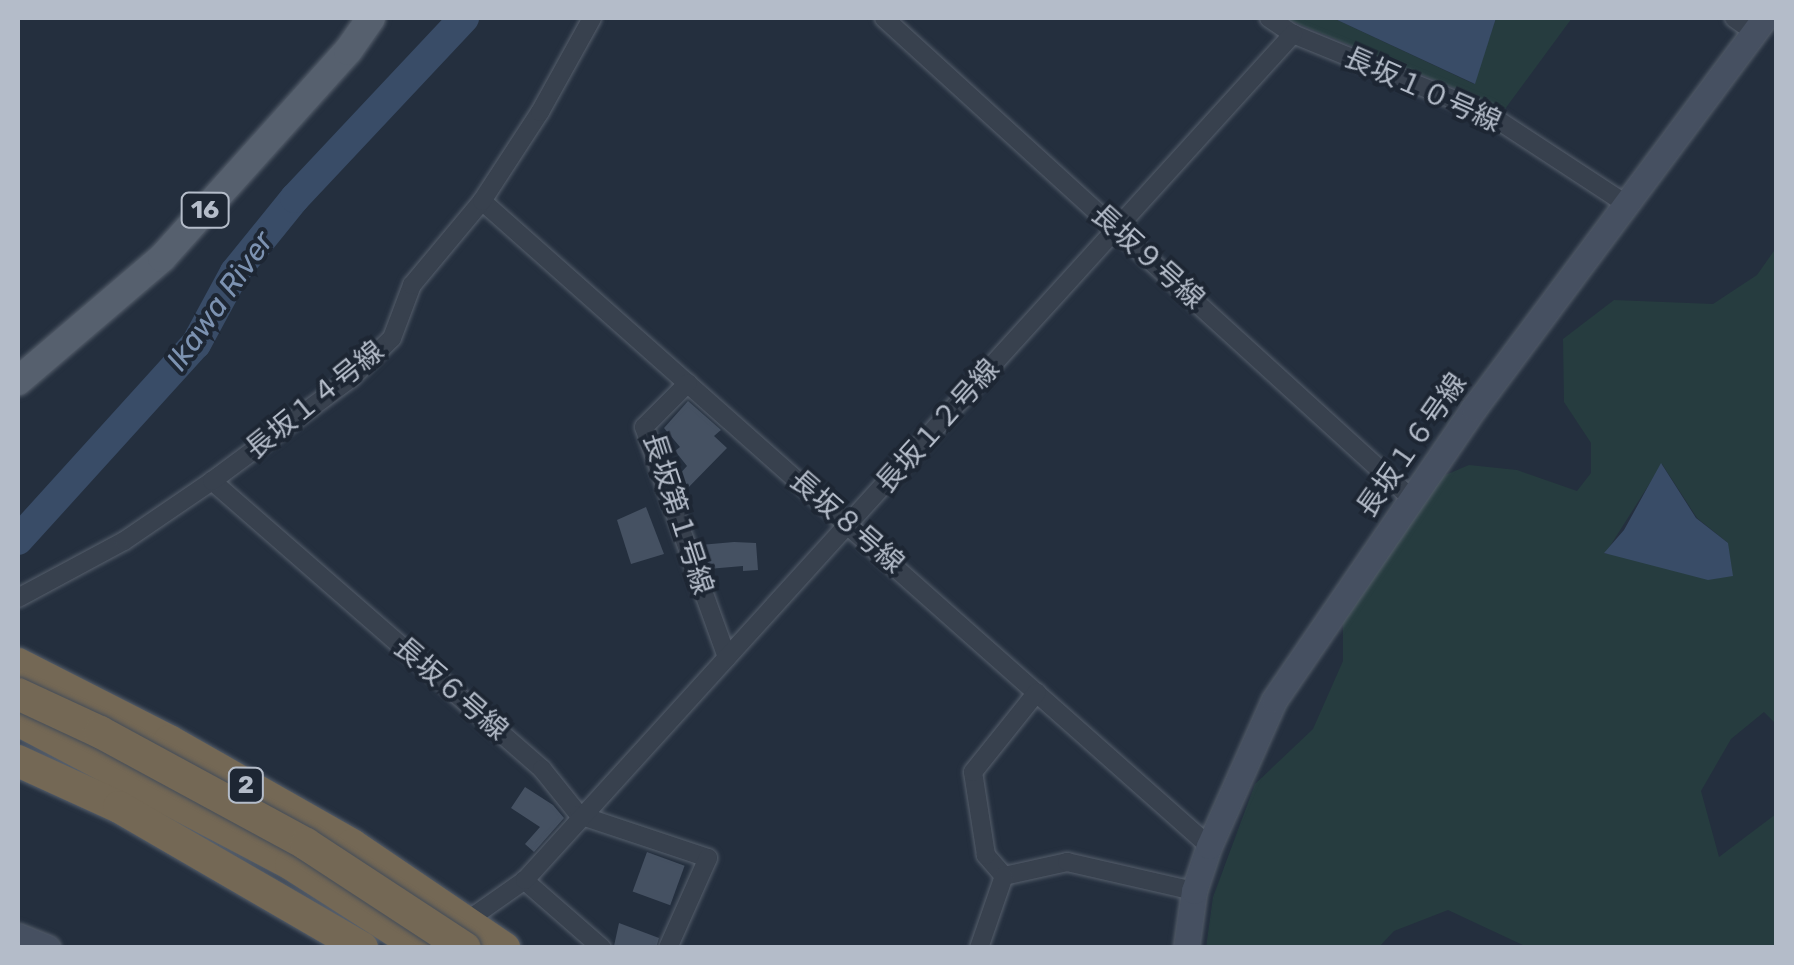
<!DOCTYPE html>
<meta charset="utf-8">
<style>
body{margin:0}
#map{position:relative;width:1794px;height:965px;overflow:hidden;background:#242f3e;font-family:Rubik,"Noto Sans JP",sans-serif}
div>[style]{position:absolute}
.green>*{inset:0;background:#263c3f}
.water>*{inset:0;background:#394c67}
.river>*{height:30px;margin:-15px;padding:0 15px;transform-origin:15px;border-radius:15px;background:#394c67}
.building>*{inset:0;background:#455162;transform-origin:0 0}
.roads{filter:drop-shadow(0 0 2px #565f6c) drop-shadow(0 0 2px #565f6c)}
.street>*{height:18px;margin:-9px;padding:0 9px;transform-origin:9px;border-radius:9px;background:#38414e}
.secondary>*{height:25px;margin:-12.5px;padding:0 12.5px;transform-origin:12.5px;border-radius:12.5px;background:#465061}
.primary>*{height:28px;margin:-14px;padding:0 14px;transform-origin:14px;border-radius:14px;background:#56606e}
.highway>*{height:32px;margin:-16px;padding:0 16px;transform-origin:16px;border-radius:16px;background:#746855}
.bridges{filter:drop-shadow(0 0 2px #434c59) drop-shadow(0 0 2px #434c59)}
.highway-bridge>*{height:32px;margin:-16px;padding:0 16px;transform-origin:16px;border-radius:16px;background:#746855}
span{translate:-50% -50%;white-space:nowrap;text-align:center;line-height:1.15;-webkit-text-stroke:8px #1d2633;paint-order:stroke}
.shield-label span{padding:2px 8px;background:#1d2633;border:2px solid;border-radius:8px;-webkit-text-stroke-width:0}
.shield-label{font-size:25px;color:#b4bcc9;font-weight:700}
.street-label{font-size:28px;color:#b4bcc9}
.water-label{font-size:30px;color:#7c92b1;font-style:italic}
.frame{position:absolute;inset:0;border:20px solid #b4bcc9;pointer-events:none}
</style>
<div id="map">
<div class="green">
<i style="clip-path:polygon(1284px 18px,1333px 18px,1474px 84px,1496px 18px,1572px 18px,1505px 109px)"></i>
<i style="clip-path:polygon(evenodd,1776px 248px,1776px 724px,1764px 712px,1731px 739px,1701px 791px,1719px 857px,1776px 814px,1776px 947px,1527px 947px,1448px 910px,1394px 931px,1379px 947px,1206px 948px,1213px 897px,1255px 784px,1313px 729px,1343px 661px,1343px 623px,1443px 476px,1469px 465px,1517px 470px,1577px 491px,1591px 473px,1591px 443px,1564px 402px,1563px 339px,1614px 300px,1713px 304px,1757px 275px,1776px 248px,1662px 464px,1697px 518px,1728px 543px,1605px 554px,1662px 464px)"></i>
</div>
<div class="water">
<i style="clip-path:polygon(1333px 18px,1496px 18px,1475px 84px)"></i>
<i style="clip-path:polygon(1661px 463px,1696px 518px,1728px 543px,1733px 576px,1708px 580px,1604px 553px,1624px 530px)"></i>
</div>
<div class="river">
<i style="left:18px;top:540px;width:265px;rotate:-47.8deg"></i>
<i style="left:196px;top:344px;width:82px;rotate:-61.6deg"></i>
<i style="left:235px;top:272px;width:95px;rotate:-51deg"></i>
<i style="left:295px;top:198px;width:247px;rotate:-46.8deg"></i>
</div>
<div class="building">
<i style="clip-path:polygon(688px 401px,721px 430px,714px 436px,727px 448px,683px 493px,676px 478px,687px 466px,675px 451px,680px 447px,664px 428px)"></i>
<i style="clip-path:polygon(646px 507px,664px 554px,631px 564px,617px 520px)"></i>
<i style="clip-path:polygon(734px 542px,756px 543px,758px 570px,743px 571px,743px 566px,708px 569px,700px 545px)"></i>
<i style="clip-path:polygon(525px 787px,553px 805px,564px 818px,534px 852px,525px 844px,540px 827px,511px 808px)"></i>
<i style="left:647px;top:852px;width:40px;height:42px;rotate:20deg"></i>
<i style="clip-path:polygon(619px 923px,659px 938px,656px 948px,614px 946px)"></i>
</div>
<div class="roads">
<div class="street">
<i style="left:884px;top:18px;width:713px;rotate:42.33deg"></i>
<i style="left:1269px;top:18px;width:29px;rotate:34deg"></i>
<i style="left:1293px;top:34px;width:209px;rotate:22.2deg"></i>
<i style="left:1487px;top:113px;width:163px;rotate:33.2deg"></i>
<i style="left:1734px;top:18px;width:21px;rotate:35deg"></i>
<i style="left:482px;top:201px;width:972px;rotate:41.58deg"></i>
<i style="left:688px;top:383px;width:62px;rotate:135deg"></i>
<i style="left:644px;top:427px;width:245px;rotate:70.2deg"></i>
<i style="left:212px;top:481px;width:438px;rotate:41.1deg"></i>
<i style="left:542px;top:769px;width:59px;rotate:51.2deg"></i>
<i style="left:579px;top:815px;width:136px;rotate:18.4deg"></i>
<i style="left:708px;top:858px;width:98px;rotate:114deg"></i>
<i style="left:18px;top:598px;width:120px;rotate:-28.3deg"></i>
<i style="left:124px;top:541px;width:107px;rotate:-34.3deg"></i>
<i style="left:212px;top:481px;width:173px;rotate:-36.5deg"></i>
<i style="left:351px;top:378px;width:57px;rotate:-44.3deg"></i>
<i style="left:392px;top:338px;width:57px;rotate:-69.3deg"></i>
<i style="left:412px;top:285px;width:109px;rotate:-50.2deg"></i>
<i style="left:482px;top:201px;width:106px;rotate:-56.9deg"></i>
<i style="left:540px;top:112px;width:107px;rotate:-61deg"></i>
<i style="left:1004px;top:876px;width:28px;rotate:-131deg"></i>
<i style="left:986px;top:855px;width:84px;rotate:-98.9deg"></i>
<i style="left:973px;top:772px;width:102px;rotate:-51.3deg"></i>
<i style="left:1004px;top:876px;width:65px;rotate:-12.5deg"></i>
<i style="left:1067px;top:862px;width:130px;rotate:12.9deg"></i>
<i style="left:524px;top:880px;width:103px;rotate:41.1deg"></i>
<i style="left:468px;top:920px;width:70px;rotate:-35.1deg"></i>
<i style="left:525px;top:880px;width:1143px;rotate:-47.77deg"></i>
<i style="left:979px;top:948px;width:76px;rotate:-70.9deg"></i>
</div>
<div class="secondary">
<i style="left:18px;top:936px;width:32px;rotate:22deg"></i>
<i style="left:1186px;top:948px;width:58px;rotate:-82deg"></i>
<i style="left:1194px;top:891px;width:47px;rotate:-71.6deg"></i>
<i style="left:1209px;top:846px;width:160px;rotate:-66deg"></i>
<i style="left:1274px;top:700px;width:354px;rotate:-55.6deg"></i>
<i style="left:1474px;top:408px;width:487px;rotate:-53.3deg"></i>
</div>
<div class="primary">
<i style="left:18px;top:381px;width:189px;rotate:-40.5deg"></i>
<i style="left:162px;top:258px;width:278px;rotate:-48.1deg"></i>
<i style="left:348px;top:51px;width:40px;rotate:-55.1deg"></i>
</div>
<div class="highway">
<i style="left:18px;top:664px;width:169px;rotate:27deg"></i>
<i style="left:169px;top:741px;width:210px;rotate:29.6deg"></i>
<i style="left:352px;top:845px;width:184px;rotate:34.1deg"></i>
<i style="left:18px;top:720px;width:309px;rotate:27.8deg"></i>
<i style="left:291px;top:864px;width:156px;rotate:32.7deg"></i>
<i style="left:18px;top:761px;width:111px;rotate:24.5deg"></i>
<i style="left:119px;top:807px;width:281px;rotate:30.1deg"></i>
</div>
</div>
<div class="bridges">
<div class="highway-bridge">
<i style="left:18px;top:694px;width:90px;rotate:24.9deg"></i>
<i style="left:100px;top:732px;width:234px;rotate:28.5deg"></i>
<i style="left:306px;top:844px;width:190px;rotate:33.2deg"></i>
</div>
</div>
<div class="shield-label">
<span style="left:205px;top:210px">16</span>
<span style="left:246px;top:785px">2</span>
</div>
<div class="street-label">
<span style="left:1423px;top:90px;rotate:24deg">長坂１０号線</span>
<span style="left:1148px;top:257px;rotate:42deg">長坂９号線</span>
<span style="left:315px;top:400px;rotate:-39deg">長坂１４号線</span>
<span style="left:938px;top:426px;rotate:-48deg">長坂１２号線</span>
<span style="left:1412px;top:445px;rotate:-55deg">長坂１６号線</span>
<span style="left:678px;top:514px;rotate:72deg">長坂第１号線</span>
<span style="left:847px;top:522px;rotate:41deg">長坂８号線</span>
<span style="left:451px;top:689px;rotate:41deg">長坂６号線</span>
</div>
<div class="water-label">
<span style="left:220px;top:301px;rotate:-55deg">Ikawa River</span>
</div>
<div class="frame"></div>
</div>
